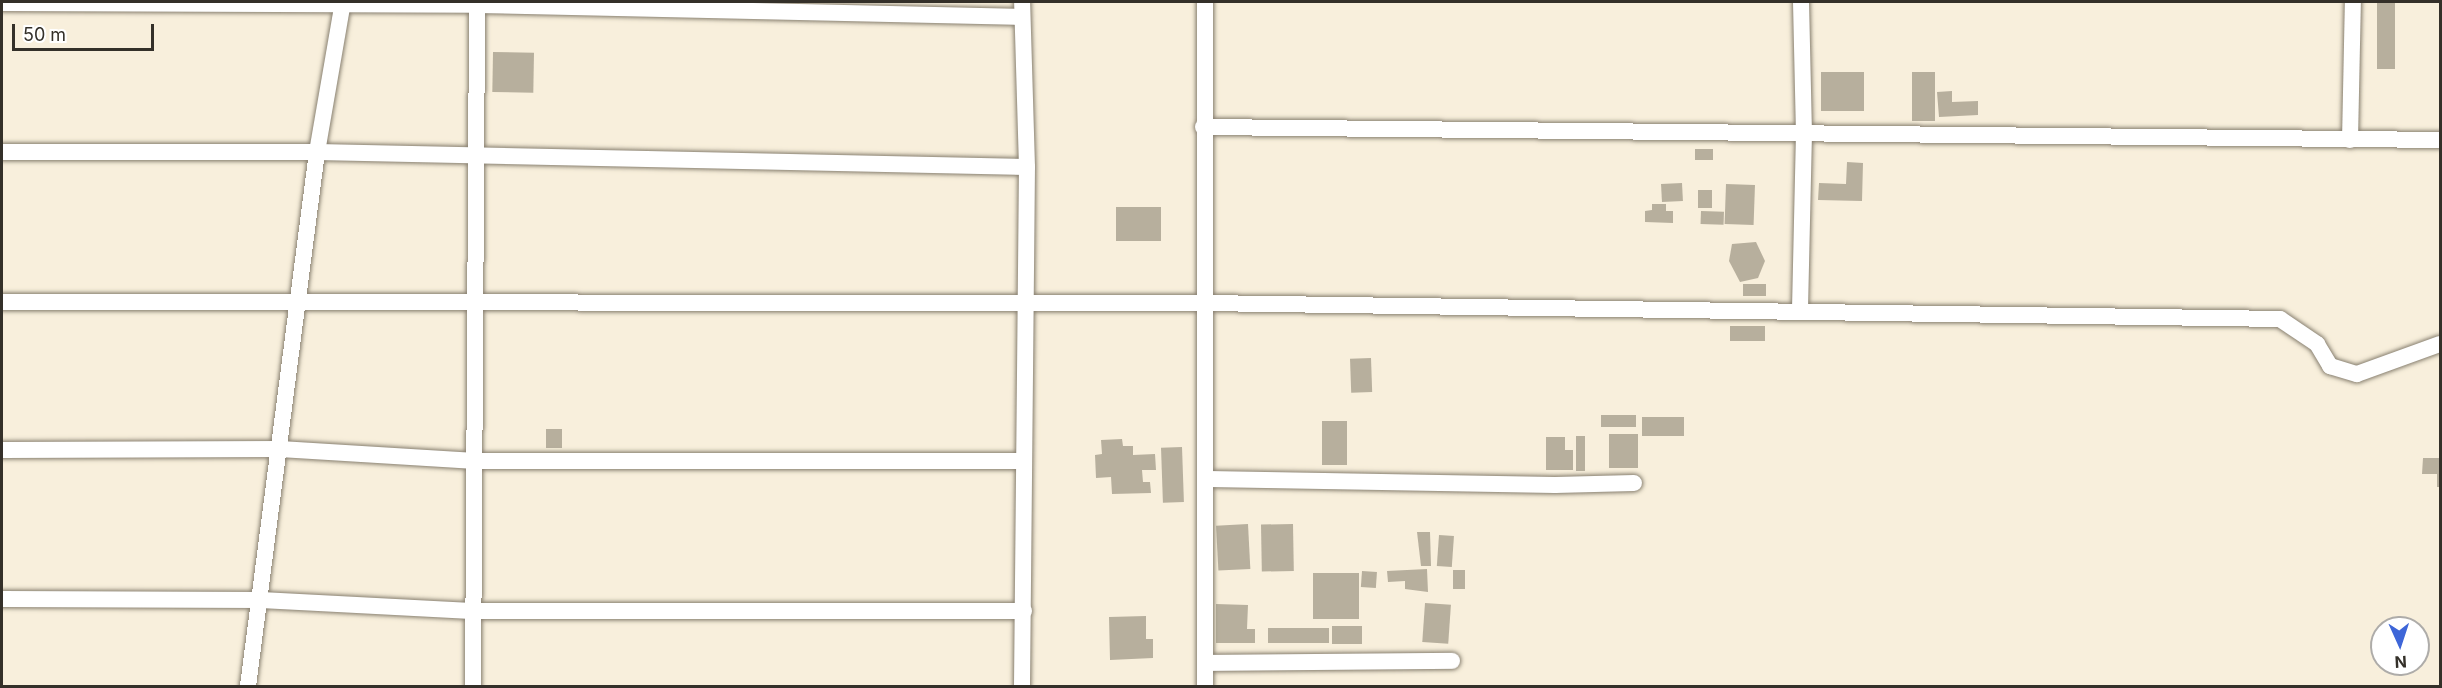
<!DOCTYPE html>
<style>
body{margin:0}
#map{position:relative;width:2442px;height:688px;overflow:hidden;background:#f8efdc;font-family:Inter,sans-serif}
div>[style]{position:absolute}
.building>*{inset:0;background:#b7af9d;transform-origin:0 0}
.roads{filter:drop-shadow(0 0 2px #888070) drop-shadow(0 0 2px #888070)}
.street>*{height:16px;margin:-8px;padding:0 8px;transform-origin:8px;border-radius:8px;background:#fff}
span{translate:-50% -50%;white-space:nowrap;text-align:center;line-height:1.15;-webkit-text-stroke:4.5px #fff;paint-order:stroke}
.frame{position:absolute;inset:0;border:3px solid #343029;pointer-events:none}
.north{position:absolute;left:2370px;top:616px;width:60px;height:60px;box-sizing:border-box;background:#fff;border:2px solid #aeaca9;border-radius:50%;rotate:177deg;font-size:16px;font-weight:700;line-height:24px;text-align:center;color:#343029}
.north::after{content:'';display:block;margin:auto;width:21px;height:27px;background:#3e66d8;clip-path:polygon(50% 0,100% 100%,50% 72%,0 100%)}
.scale{position:absolute;left:12px;top:24px;width:142px;height:27px;box-sizing:border-box;border:3px solid #343029;border-top:0;padding-left:8px;font-size:18px;line-height:21px;white-space:nowrap;color:#343029;-webkit-text-stroke:4px #fff;paint-order:stroke}
</style>
<div id="map">
<div class="building">
<i style="left:2377px;top:2px;width:18px;height:67px"></i>
<i style="left:493px;top:52px;width:41px;height:40px;rotate:1deg"></i>
<i style="left:1821px;top:72px;width:43px;height:39px"></i>
<i style="left:1912px;top:72px;width:23px;height:49px"></i>
<i style="clip-path:polygon(1952px 91px,1952px 102px,1978px 101px,1978px 115px,1939px 117px,1937px 92px)"></i>
<i style="left:1713px;top:149px;width:11px;height:18px;rotate:90deg"></i>
<i style="clip-path:polygon(1847px 162px,1863px 163px,1862px 201px,1818px 200px,1819px 183px,1846px 184px)"></i>
<i style="left:1682px;top:183px;width:18px;height:21px;rotate:87deg"></i>
<i style="left:1726px;top:184px;width:29px;height:40px;rotate:2deg"></i>
<i style="left:1698px;top:190px;width:14px;height:18px"></i>
<i style="clip-path:polygon(1652px 204px,1666px 204px,1666px 211px,1673px 211px,1673px 223px,1645px 222px,1645px 211px,1652px 210px)"></i>
<i style="left:1161px;top:207px;width:34px;height:45px;rotate:90deg"></i>
<i style="left:1701px;top:211px;width:23px;height:13px;rotate:2deg"></i>
<i style="clip-path:polygon(1756px 242px,1765px 261px,1758px 278px,1740px 282px,1729px 261px,1732px 244px)"></i>
<i style="left:1766px;top:284px;width:12px;height:23px;rotate:90deg"></i>
<i style="left:1730px;top:326px;width:35px;height:15px"></i>
<i style="left:1371px;top:358px;width:34px;height:21px;rotate:88deg"></i>
<i style="left:1601px;top:415px;width:35px;height:12px"></i>
<i style="left:1642px;top:417px;width:42px;height:19px"></i>
<i style="left:1347px;top:421px;width:44px;height:25px;rotate:90deg"></i>
<i style="left:546px;top:429px;width:16px;height:19px"></i>
<i style="left:1609px;top:434px;width:29px;height:34px"></i>
<i style="left:1576px;top:436px;width:9px;height:35px"></i>
<i style="clip-path:polygon(1546px 437px,1565px 437px,1565px 450px,1573px 450px,1573px 470px,1546px 470px)"></i>
<i style="clip-path:polygon(1122px 439px,1123px 446px,1133px 446px,1133px 455px,1155px 454px,1156px 470px,1142px 470px,1143px 482px,1150px 482px,1151px 493px,1112px 494px,1111px 477px,1096px 478px,1095px 455px,1102px 454px,1101px 440px)"></i>
<i style="left:1182px;top:447px;width:55px;height:21px;rotate:88deg"></i>
<i style="clip-path:polygon(2423px 458px,2440px 458px,2440px 487px,2437px 487px,2437px 474px,2422px 474px)"></i>
<i style="left:1248px;top:524px;width:45px;height:32px;rotate:87deg"></i>
<i style="left:1293px;top:524px;width:47px;height:32px;rotate:89deg"></i>
<i style="clip-path:polygon(1417px 532px,1430px 532px,1431px 566px,1421px 566px)"></i>
<i style="left:1439px;top:535px;width:15px;height:31px;rotate:4deg"></i>
<i style="clip-path:polygon(1427px 569px,1428px 592px,1405px 589px,1405px 581px,1388px 582px,1387px 571px)"></i>
<i style="left:1453px;top:570px;width:12px;height:19px"></i>
<i style="left:1362px;top:571px;width:15px;height:16px;rotate:4deg"></i>
<i style="left:1313px;top:573px;width:46px;height:46px"></i>
<i style="left:1425px;top:603px;width:26px;height:39px;rotate:4deg"></i>
<i style="clip-path:polygon(1216px 604px,1248px 605px,1247px 629px,1255px 629px,1255px 643px,1216px 643px)"></i>
<i style="clip-path:polygon(1146px 616px,1146px 639px,1153px 639px,1153px 658px,1110px 660px,1109px 617px)"></i>
<i style="left:1362px;top:626px;width:18px;height:30px;rotate:90deg"></i>
<i style="left:1329px;top:628px;width:15px;height:61px;rotate:90deg"></i>
</div>
<div class="roads">
<div class="street">
<i style="left:1205px;top:2px;width:684px;rotate:90deg"></i>
<i style="left:2px;top:3px;width:475px;rotate:0.2deg"></i>
<i style="left:477px;top:5px;width:544px;rotate:1.26deg"></i>
<i style="left:1203px;top:127px;width:1237px;rotate:0.6deg"></i>
<i style="left:2350px;top:140px;width:138px;rotate:-88.8deg"></i>
<i style="left:2px;top:152px;width:315px"></i>
<i style="left:317px;top:152px;width:710px;rotate:1.21deg"></i>
<i style="left:2px;top:302px;width:1202px;rotate:0.05deg"></i>
<i style="left:1204px;top:303px;width:1076px;rotate:0.85deg"></i>
<i style="left:2280px;top:319px;width:45px;rotate:34deg"></i>
<i style="left:2317px;top:344px;width:26px;rotate:59deg"></i>
<i style="left:2330px;top:366px;width:28px;rotate:17deg"></i>
<i style="left:2357px;top:374px;width:88px;rotate:-19.9deg"></i>
<i style="left:1800px;top:309px;width:175px;rotate:-88.7deg"></i>
<i style="left:1804px;top:134px;width:132px;rotate:-91.3deg"></i>
<i style="left:2px;top:450px;width:278px;rotate:-0.2deg"></i>
<i style="left:280px;top:449px;width:196px;rotate:3.5deg"></i>
<i style="left:476px;top:461px;width:548px"></i>
<i style="left:1208px;top:479px;width:347px;rotate:1deg"></i>
<i style="left:1555px;top:485px;width:79px;rotate:-1.5deg"></i>
<i style="left:2px;top:599px;width:259px;rotate:0.2deg"></i>
<i style="left:261px;top:600px;width:211px;rotate:3deg"></i>
<i style="left:472px;top:611px;width:552px"></i>
<i style="left:1206px;top:663px;width:246px;rotate:-0.5deg"></i>
<i style="left:248px;top:686px;width:538px;rotate:-82.64deg"></i>
<i style="left:317px;top:152px;width:152px;rotate:-80.2deg"></i>
<i style="left:473px;top:686px;width:684px;rotate:-89.66deg"></i>
<i style="left:1022px;top:686px;width:519px;rotate:-89.45deg"></i>
<i style="left:1027px;top:167px;width:165px;rotate:-91.7deg"></i>
</div>
</div>
<div class="frame"></div>
<div class="north">N</div>
<div class="scale">50 m</div>
</div>
